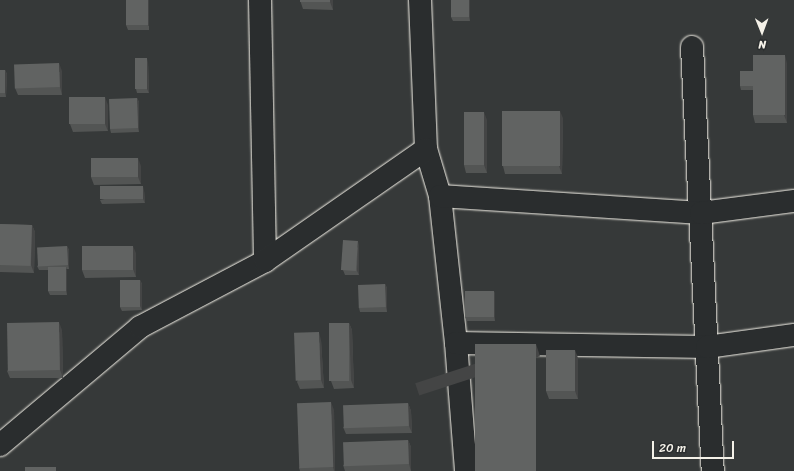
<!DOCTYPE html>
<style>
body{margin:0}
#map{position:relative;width:794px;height:471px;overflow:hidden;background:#363939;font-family:Sriracha,sans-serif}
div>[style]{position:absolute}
.roads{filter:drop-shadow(0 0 1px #f4f1e8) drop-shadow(0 0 1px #f4f1e8)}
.minor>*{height:22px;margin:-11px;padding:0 11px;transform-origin:11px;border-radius:11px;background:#2a2d2e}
.wall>*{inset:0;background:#535554}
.shaded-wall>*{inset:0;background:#444545;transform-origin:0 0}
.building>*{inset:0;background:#616362;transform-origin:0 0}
span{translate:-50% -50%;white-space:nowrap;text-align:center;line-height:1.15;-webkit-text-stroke:3.5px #2a2d2e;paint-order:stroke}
.north{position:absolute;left:742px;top:12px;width:40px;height:40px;-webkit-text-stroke:3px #2a2d2e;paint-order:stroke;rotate:179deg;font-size:11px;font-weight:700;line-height:16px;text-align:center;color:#f4f1e8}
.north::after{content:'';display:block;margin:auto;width:14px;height:18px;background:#f4f1e8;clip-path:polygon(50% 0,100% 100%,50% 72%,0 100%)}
.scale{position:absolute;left:652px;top:441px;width:82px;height:18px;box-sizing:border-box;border:2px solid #f4f1e8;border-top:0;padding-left:5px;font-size:12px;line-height:14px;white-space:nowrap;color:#f4f1e8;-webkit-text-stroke:3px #2a2d2e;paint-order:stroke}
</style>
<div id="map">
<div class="roads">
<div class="minor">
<i style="left:260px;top:0;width:261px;rotate:88.9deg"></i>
<i style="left:420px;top:0;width:149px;rotate:87.7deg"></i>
<i style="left:426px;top:149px;width:49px;rotate:73.4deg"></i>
<i style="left:440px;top:196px;width:148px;rotate:83.8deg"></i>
<i style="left:456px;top:343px;width:128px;rotate:85.5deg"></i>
<i style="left:692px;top:47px;width:425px;rotate:87.2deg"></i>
<i style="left:440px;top:196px;width:262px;rotate:3.7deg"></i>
<i style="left:701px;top:213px;width:94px;rotate:-7.4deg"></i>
<i style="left:456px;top:343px;width:251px;rotate:0.9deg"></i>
<i style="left:707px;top:347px;width:88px;rotate:-7.9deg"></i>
<i style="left:0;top:445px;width:183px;rotate:-40.1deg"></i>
<i style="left:140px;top:327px;width:141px;rotate:-27.8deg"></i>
<i style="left:265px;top:261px;width:196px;rotate:-34.8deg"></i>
</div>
</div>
<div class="wall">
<i style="clip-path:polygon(149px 0,149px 30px,128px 30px,126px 25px)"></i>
<i style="clip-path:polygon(300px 0,333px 0,333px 10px,303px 9px)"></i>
<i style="clip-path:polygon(470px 0,470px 21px,453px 21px,451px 17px)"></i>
<i style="clip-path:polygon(148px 62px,149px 93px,137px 93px,136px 89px)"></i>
<i style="clip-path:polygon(787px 63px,787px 123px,755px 123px,753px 115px,753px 90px,741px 90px,740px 86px,753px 71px)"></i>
<i style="clip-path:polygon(0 70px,5px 70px,7px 74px,6px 97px,0 97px)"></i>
<i style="clip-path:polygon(62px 71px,62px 95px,18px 95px,15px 88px)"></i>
<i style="clip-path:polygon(137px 98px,139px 102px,139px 132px,111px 133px,110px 129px)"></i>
<i style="clip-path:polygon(108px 105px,108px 131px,73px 132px,70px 124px)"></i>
<i style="clip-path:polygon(563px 118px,562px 174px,505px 174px,503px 166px)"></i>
<i style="clip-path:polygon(487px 120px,487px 173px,466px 173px,464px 165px)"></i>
<i style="clip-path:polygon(141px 166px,141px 184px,94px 185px,91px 177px)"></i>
<i style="clip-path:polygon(144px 190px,145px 203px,102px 204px,100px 200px)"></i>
<i style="clip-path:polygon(0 224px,32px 225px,35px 232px,34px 273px,0 272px)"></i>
<i style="clip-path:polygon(359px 245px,359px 275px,345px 275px,343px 270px)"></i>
<i style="clip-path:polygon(67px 246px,69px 250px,69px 269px,66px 269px,67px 271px,67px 295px,50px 295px,48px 291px,48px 270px,39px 270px,37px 266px)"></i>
<i style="clip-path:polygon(136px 253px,136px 277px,85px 278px,82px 270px)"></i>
<i style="clip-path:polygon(140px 280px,142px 284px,142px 310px,122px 311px,120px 307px)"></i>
<i style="clip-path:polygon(385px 284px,387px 288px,387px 312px,360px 312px,359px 308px)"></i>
<i style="clip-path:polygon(494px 291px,495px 295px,495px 321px,467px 321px,465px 317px)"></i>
<i style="clip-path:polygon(349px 323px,352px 330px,354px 388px,334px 389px,331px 381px)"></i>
<i style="clip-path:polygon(62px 330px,63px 378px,10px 378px,7px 371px)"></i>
<i style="clip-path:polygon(321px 340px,324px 388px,300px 389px,297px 382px)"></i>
<i style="clip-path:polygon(578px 358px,578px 399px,549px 399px,546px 391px)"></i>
<i style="clip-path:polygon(408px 403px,411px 411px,412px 433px,346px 434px,343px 427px)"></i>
<i style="clip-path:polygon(334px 410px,335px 471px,300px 471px,299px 468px)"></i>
<i style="clip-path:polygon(408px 440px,411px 447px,411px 471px,345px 471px,343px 465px)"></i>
</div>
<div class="shaded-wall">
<i style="left:148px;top:0;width:1px;height:26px"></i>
<i style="clip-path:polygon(330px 0,333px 0,333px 10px,330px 2px)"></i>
<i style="clip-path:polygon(469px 0,470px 0,470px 21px,469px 17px)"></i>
<i style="clip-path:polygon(785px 55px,787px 63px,787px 123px,784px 115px)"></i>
<i style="clip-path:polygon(147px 58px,148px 62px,149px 93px,147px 89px)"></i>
<i style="clip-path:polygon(59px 63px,62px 71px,62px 95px,60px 87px)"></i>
<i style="clip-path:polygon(5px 70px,7px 74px,6px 97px,5px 93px)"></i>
<i style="clip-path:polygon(105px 97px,108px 105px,108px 131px,105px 124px)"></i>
<i style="clip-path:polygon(137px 98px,139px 102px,139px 132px,138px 128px)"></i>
<i style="clip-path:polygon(560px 111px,563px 118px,562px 174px,559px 166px)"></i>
<i style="clip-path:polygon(484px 112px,487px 120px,487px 173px,484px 165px)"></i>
<i style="clip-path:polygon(138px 158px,141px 166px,141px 184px,138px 177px)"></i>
<i style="clip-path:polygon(143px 186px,144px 190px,145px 203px,143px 199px)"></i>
<i style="clip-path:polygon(32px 225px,35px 232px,34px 273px,31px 265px)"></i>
<i style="clip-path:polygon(358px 241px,359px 245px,359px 275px,357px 271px)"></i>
<i style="clip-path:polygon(67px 246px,69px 250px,69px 269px,68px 265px)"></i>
<i style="clip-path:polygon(133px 246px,136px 253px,136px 277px,133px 269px)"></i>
<i style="clip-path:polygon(66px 267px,67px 271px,67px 295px,66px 291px)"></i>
<i style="clip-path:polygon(140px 280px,142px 284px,142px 310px,140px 306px)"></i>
<i style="clip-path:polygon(385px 284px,387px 288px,387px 312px,386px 307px)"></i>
<i style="clip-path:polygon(494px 291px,495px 295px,495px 321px,494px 317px)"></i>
<i style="clip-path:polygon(59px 322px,62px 330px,63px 378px,60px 370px)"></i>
<i style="clip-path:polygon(349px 323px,352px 330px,354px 388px,351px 380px)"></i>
<i style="clip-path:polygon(319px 332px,321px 340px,324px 388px,321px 380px)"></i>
<i style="left:536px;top:344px;width:13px;height:127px;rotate:72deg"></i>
<i style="clip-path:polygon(575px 350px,578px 358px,578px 399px,575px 391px)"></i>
<i style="clip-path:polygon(331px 402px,334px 410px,335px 471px,334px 471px,333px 467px)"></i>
<i style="clip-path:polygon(408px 403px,411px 411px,412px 433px,409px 426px)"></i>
<i style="clip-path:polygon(408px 440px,411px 447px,411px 471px,409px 464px)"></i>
</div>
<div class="building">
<i style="left:126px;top:0;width:22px;height:25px"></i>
<i style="left:300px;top:0;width:30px;height:2px"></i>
<i style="left:451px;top:0;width:18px;height:17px"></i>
<i style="left:753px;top:55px;width:32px;height:60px"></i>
<i style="left:135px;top:58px;width:12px;height:31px"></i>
<i style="left:59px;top:63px;width:24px;height:45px;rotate:88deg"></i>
<i style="left:0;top:70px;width:5px;height:23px"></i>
<i style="left:740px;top:71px;width:13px;height:15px"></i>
<i style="left:105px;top:97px;width:27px;height:36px;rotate:90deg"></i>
<i style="left:137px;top:98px;width:30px;height:28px;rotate:88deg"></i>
<i style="left:502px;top:111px;width:58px;height:55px"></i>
<i style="left:464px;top:112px;width:20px;height:53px"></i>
<i style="left:138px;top:158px;width:19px;height:47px;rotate:90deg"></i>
<i style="left:143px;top:186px;width:13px;height:43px;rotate:90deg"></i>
<i style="left:0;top:224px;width:32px;height:41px;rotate:2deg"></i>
<i style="left:343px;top:240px;width:15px;height:30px;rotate:4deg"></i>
<i style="left:67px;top:246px;width:19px;height:30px;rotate:87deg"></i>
<i style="left:82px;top:246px;width:51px;height:24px"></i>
<i style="left:48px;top:267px;width:18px;height:24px"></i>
<i style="left:120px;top:280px;width:20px;height:27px"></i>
<i style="left:385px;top:284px;width:23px;height:27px;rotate:88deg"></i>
<i style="left:465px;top:291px;width:29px;height:26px"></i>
<i style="left:59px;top:322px;width:48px;height:52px;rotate:89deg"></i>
<i style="left:329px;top:323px;width:20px;height:58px"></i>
<i style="left:319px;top:332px;width:48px;height:25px;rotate:88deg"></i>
<i style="left:475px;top:344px;width:61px;height:127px"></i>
<i style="left:546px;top:350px;width:29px;height:41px"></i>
<i style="left:331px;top:402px;width:65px;height:34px;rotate:88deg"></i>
<i style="left:408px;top:403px;width:23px;height:65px;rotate:88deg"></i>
<i style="left:408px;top:440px;width:24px;height:65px;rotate:88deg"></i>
<i style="left:25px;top:467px;width:31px;height:4px"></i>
</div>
<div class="north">N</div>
<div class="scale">20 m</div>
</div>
